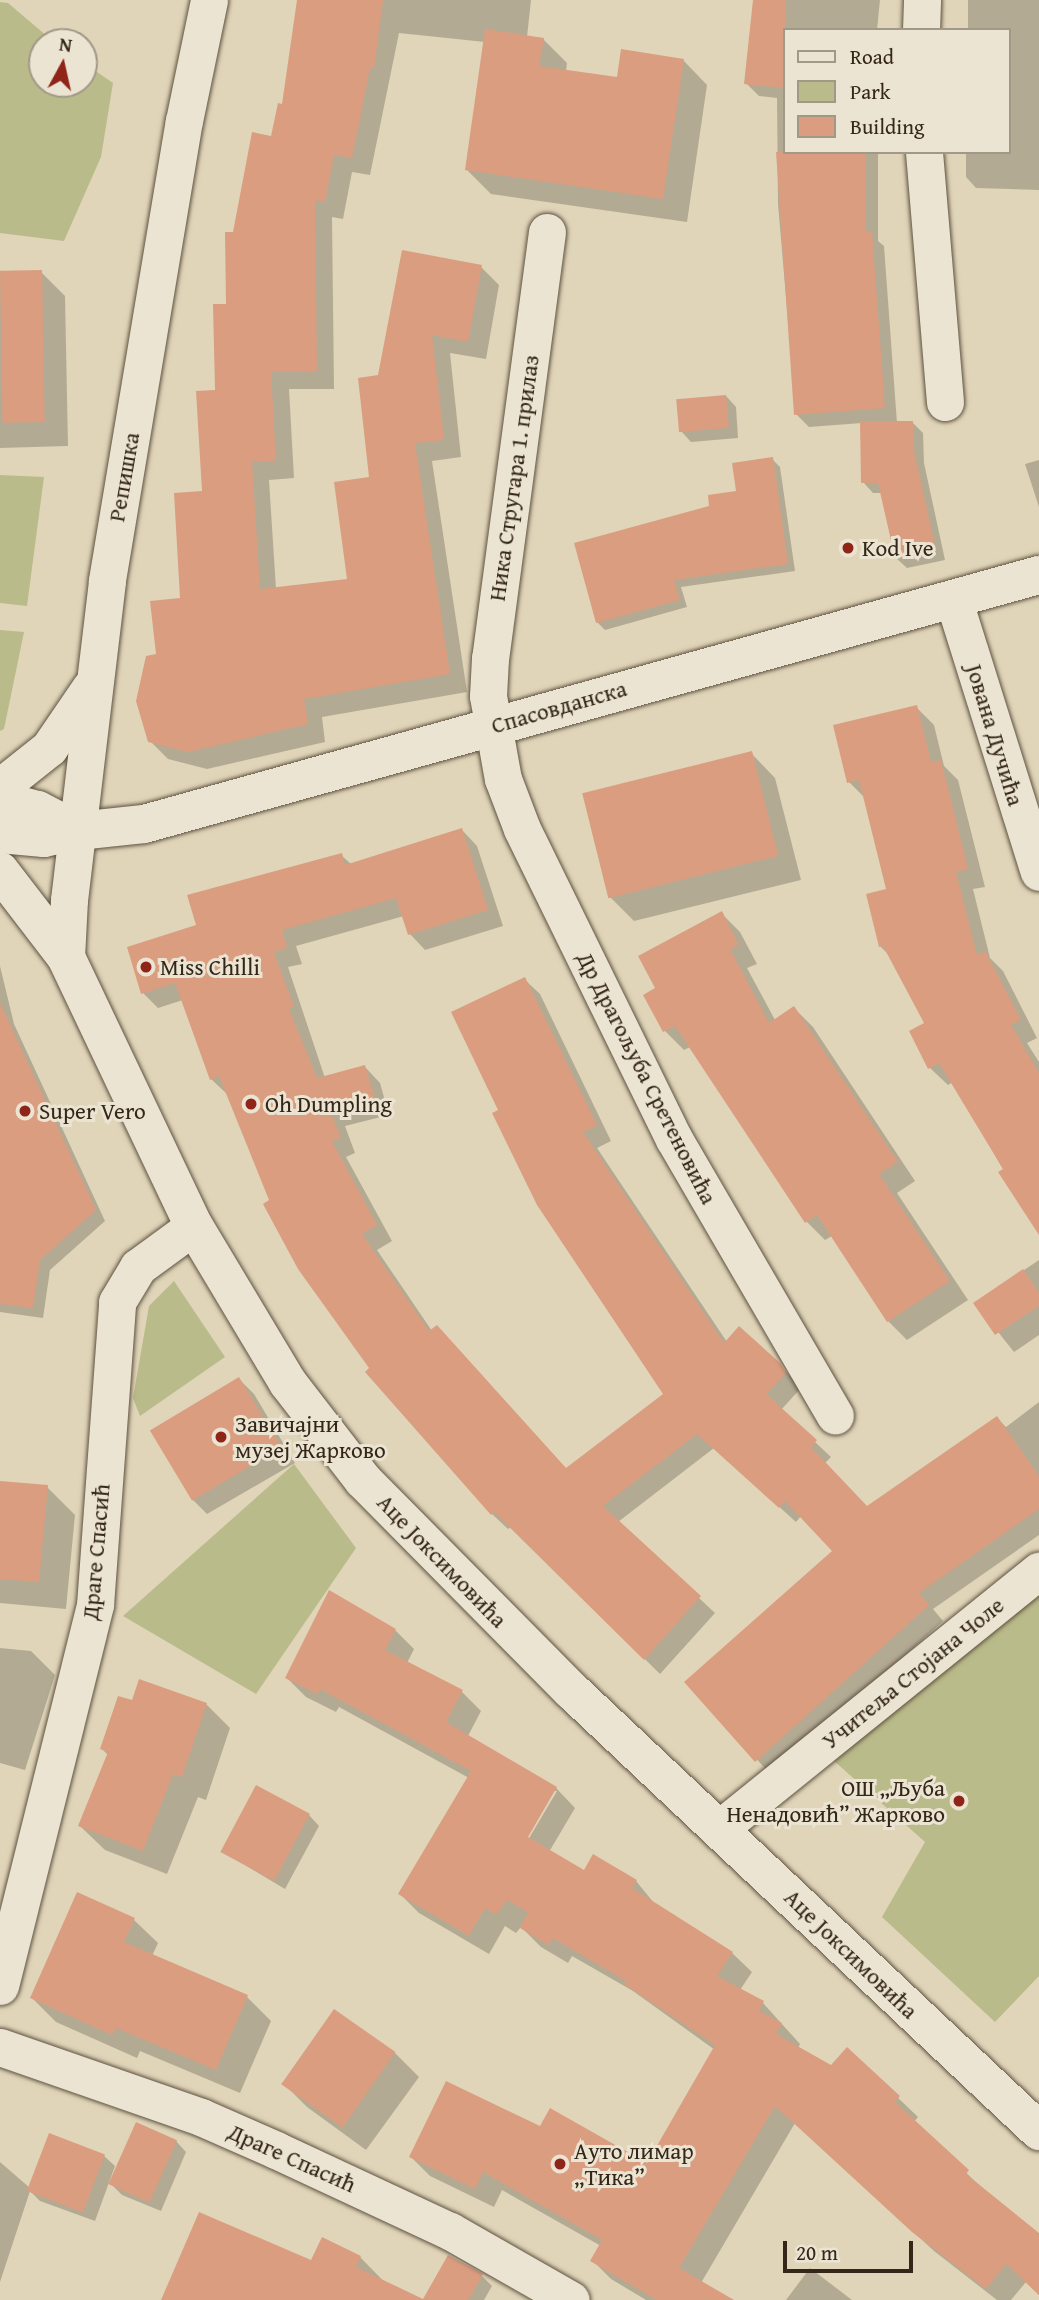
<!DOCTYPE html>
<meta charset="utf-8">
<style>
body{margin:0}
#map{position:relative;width:1039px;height:2300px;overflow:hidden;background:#e0d5b9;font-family:"Gentium Book Plus",serif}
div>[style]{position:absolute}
.green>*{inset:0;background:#babb8a}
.shadow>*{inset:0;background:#0003}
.building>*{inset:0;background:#db9d7f;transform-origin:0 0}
.roads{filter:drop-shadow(0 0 2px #5f5240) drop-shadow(0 0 2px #5f5240)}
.minor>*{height:37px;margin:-18.5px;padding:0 18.5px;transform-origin:18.5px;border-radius:18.5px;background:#ebe4d2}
.tertiary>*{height:38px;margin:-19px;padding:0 19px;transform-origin:19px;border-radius:19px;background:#ebe4d2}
.secondary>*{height:38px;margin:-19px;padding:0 19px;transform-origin:19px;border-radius:19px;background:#ebe4d2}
.dots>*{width:19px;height:19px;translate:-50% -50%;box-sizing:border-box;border:4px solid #ebe4d2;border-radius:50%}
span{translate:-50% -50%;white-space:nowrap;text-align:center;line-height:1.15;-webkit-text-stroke:6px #ebe4d2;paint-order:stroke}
.street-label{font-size:23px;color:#342618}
.poi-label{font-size:23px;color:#342618}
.left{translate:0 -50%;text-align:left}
.right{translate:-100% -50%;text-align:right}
.legend{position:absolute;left:783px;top:28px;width:228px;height:126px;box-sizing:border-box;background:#ebe4d2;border:2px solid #a29888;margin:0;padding:9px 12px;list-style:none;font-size:21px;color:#342618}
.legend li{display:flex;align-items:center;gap:14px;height:35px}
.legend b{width:35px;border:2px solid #a29888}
.north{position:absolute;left:28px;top:28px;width:70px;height:70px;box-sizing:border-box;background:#ebe4d2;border:2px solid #a29888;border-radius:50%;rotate:8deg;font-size:19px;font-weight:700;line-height:28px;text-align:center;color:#342618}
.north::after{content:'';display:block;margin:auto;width:24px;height:32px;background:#8f2418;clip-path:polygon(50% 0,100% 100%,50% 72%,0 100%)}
.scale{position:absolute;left:783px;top:2241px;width:130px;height:32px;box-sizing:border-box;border:4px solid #342618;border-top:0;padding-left:9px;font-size:21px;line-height:24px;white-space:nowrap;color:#342618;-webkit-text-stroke:5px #ebe4d2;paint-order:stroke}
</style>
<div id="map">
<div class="green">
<i style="clip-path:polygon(0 2px,8px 3px,54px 42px,42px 42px,42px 84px,84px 84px,84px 63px,113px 83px,101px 157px,64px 241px,0 233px)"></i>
<i style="clip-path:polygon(0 475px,44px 477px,27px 606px,0 603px)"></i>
<i style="clip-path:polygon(0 630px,24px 632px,4px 729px,0 731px)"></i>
<i style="clip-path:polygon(174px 1281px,225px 1357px,140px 1416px,133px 1398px,149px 1306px)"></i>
<i style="clip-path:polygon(294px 1464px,356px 1548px,256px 1694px,123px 1616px)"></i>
<i style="clip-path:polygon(1039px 1594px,1039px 1976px,995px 2022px,882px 1917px,925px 1842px,833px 1760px)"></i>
</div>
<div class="shadow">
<i style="clip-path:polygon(298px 0,531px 0,527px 37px,543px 39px,567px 63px,566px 71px,619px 79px,683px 60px,707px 85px,687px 222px,491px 194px,467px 170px,485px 42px,399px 33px,370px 175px,352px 172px,343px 219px,332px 217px,334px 389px,289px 389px,294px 478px,269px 480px,276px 589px,348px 580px,371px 479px,380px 377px,481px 267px,499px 285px,486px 359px,450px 353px,461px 457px,432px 461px,467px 692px,322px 717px,325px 742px,207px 769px,168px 759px,150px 741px,158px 655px,182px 599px,204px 493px,235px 233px,284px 106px)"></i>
<i style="clip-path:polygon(754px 0,880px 0,877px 30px,785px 30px,785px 152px,878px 152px,878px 241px,884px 246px,897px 423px,913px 423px,923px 433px,924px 463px,945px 560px,907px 568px,896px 558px,882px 493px,873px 493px,863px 482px,862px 423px,809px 427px,796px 414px,778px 204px,777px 98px,759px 96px,746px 83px)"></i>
<i style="clip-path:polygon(968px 0,1039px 0,1039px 190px,976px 188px,966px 177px,966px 152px,1009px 152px,1009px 30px,968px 30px)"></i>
<i style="clip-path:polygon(41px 272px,65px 296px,68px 446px,0 448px,0 273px)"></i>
<i style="clip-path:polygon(726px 396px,736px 407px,738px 438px,691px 442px,681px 431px)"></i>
<i style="clip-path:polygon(772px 459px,780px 467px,795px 571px,681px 587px,687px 607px,605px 630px,597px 622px,711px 507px,738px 493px)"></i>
<i style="clip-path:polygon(1039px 460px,1039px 507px,1025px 464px)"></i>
<i style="clip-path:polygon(916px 707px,934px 725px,944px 766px,958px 780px,985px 887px,973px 889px,990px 958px,1003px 971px,1037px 1038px,1027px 1043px,1039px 1062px,1039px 1232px,953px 1082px,948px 1085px,930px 1068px,926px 1024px,891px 957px,880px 946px,888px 890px,866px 799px,849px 782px)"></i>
<i style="clip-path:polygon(751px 753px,775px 778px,801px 880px,634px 921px,610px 897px)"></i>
<i style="clip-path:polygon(462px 830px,477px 846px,503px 926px,425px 950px,410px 934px,404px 916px,296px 946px,302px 964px,288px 967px,325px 1078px,365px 1067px,380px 1083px,389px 1115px,345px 1126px,355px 1153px,346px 1157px,392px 1241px,377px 1250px,432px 1331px,567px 1470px,665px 1394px,500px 1111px,524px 979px,540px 994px,611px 1141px,597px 1148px,727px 1342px,779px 1365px,795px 1381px,800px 1389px,781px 1410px,831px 1457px,825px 1463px,867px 1508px,997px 1418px,1006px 1427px,1039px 1402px,1039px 1535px,933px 1609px,943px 1621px,772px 1776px,686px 1682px,835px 1551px,801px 1516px,796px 1522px,714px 1448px,618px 1522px,715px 1613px,660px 1674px,511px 1527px,508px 1529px,492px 1514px,367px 1372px,372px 1368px,272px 1201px,227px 1094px,211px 1079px,183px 1000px,158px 1008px,143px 993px,198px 926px,341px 855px,352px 865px)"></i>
<i style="clip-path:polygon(721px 913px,740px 932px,757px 964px,747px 968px,775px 1020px,794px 1008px,813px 1027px,915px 1181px,897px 1193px,968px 1300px,907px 1340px,888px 1321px,832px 1236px,825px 1240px,806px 1221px,690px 1047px,684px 1050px,665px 1031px,646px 995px,658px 989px)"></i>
<i style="clip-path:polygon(0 966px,14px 1024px,105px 1221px,50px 1270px,43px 1318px,0 1312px)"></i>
<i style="clip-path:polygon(1039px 1260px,1039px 1335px,1014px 1352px,975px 1303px)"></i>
<i style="clip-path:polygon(239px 1379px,254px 1394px,295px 1463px,207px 1514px,192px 1499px)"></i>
<i style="clip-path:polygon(0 1483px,47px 1487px,75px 1515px,66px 1609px,0 1603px)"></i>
<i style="clip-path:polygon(evenodd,395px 1630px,414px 1649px,407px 1663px,462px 1692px,481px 1711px,468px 1736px,556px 1788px,575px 1808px,549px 1852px,585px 1873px,636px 1881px,654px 1903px,732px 1953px,752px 1972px,740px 1990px,763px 2003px,800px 2044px,798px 2048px,831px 2067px,847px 2049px,918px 2117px,914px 2122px,986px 2192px,1039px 2235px,1039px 2295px,1026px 2282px,1011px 2300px,997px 2300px,934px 2251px,795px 2123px,701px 2283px,730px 2300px,646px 2300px,611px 2279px,592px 2260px,601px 2246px,502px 2190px,494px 2207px,430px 2176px,411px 2157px,541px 2128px,648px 2166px,715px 2050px,633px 1991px,572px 1956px,568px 1963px,541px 1947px,521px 1927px,516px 1933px,505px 1926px,489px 1954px,419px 1913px,400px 1894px,469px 1778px,339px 1707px,336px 1712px,306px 1697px,287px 1678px,395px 1630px,553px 1791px,557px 1791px,525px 1845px,522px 1843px,553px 1791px)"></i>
<i style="clip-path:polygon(0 1648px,31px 1651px,55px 1675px,25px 1770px,0 1763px)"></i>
<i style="clip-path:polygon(133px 1702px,206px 1704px,230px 1728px,206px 1800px,198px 1797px,167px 1874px,105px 1850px,80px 1826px,108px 1755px,102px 1749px)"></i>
<i style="clip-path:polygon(309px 1815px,319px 1826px,285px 1889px,223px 1852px)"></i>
<i style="clip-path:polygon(133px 1919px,158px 1943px,152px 1956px,247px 1997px,271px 2021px,240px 2093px,140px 2051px,137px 2058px,56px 2022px,32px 1998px)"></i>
<i style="clip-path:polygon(395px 2053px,419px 2077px,366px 2150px,307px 2107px,282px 2082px)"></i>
<i style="clip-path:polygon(50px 2135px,104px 2156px,115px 2166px,95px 2221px,40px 2201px,30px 2191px,0 2282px,0 2162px,30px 2188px)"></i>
<i style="clip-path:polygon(176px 2141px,186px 2152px,161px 2211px,122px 2195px,112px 2185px)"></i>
<i style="clip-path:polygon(360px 2257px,402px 2300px,162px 2300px,312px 2263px)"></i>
<i style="clip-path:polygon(810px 2268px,852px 2300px,786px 2300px)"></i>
<i style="clip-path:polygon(482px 2276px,492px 2286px,484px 2300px,425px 2300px)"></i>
</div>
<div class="building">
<i style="clip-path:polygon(297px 0,383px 0,374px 69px,370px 68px,352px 158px,334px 155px,325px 202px,315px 200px,317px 371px,271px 372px,276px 461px,252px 462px,260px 589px,347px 579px,334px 482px,369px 477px,358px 378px,378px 375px,402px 250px,482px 265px,468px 342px,432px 335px,444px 440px,415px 443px,450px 674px,304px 699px,308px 724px,188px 752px,148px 742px,136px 701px,146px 656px,156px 654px,150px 601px,180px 598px,174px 493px,202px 491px,196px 391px,215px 390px,213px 304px,226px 304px,225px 232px,233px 232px,252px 132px,271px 136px,278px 103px,282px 104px)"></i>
<i style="clip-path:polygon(753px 0,785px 0,785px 88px,744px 84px)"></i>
<i style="clip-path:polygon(485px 29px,544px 38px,539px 66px,617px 77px,621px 49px,684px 59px,663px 199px,465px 170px)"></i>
<i style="clip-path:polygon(776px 152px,865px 152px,866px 232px,872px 232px,885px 408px,794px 415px)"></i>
<i style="left:42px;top:270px;width:152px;height:42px;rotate:89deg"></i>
<i style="left:726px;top:395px;width:33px;height:50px;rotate:85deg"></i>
<i style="clip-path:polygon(860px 421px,913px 421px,914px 451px,936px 550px,895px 558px,878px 483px,861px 483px)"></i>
<i style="clip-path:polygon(773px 457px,788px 564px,674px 580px,680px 600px,596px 623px,574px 543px,709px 506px,708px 495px,736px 491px,732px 463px)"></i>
<i style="clip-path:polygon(917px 705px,931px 762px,941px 760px,968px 869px,956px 872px,977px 955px,985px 951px,1021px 1020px,1011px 1025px,1039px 1073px,1039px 1235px,998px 1172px,1003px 1169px,939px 1063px,928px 1069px,909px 1031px,924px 1023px,883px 946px,879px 947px,866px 894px,886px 889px,859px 780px,847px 783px,833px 725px)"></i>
<i style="left:752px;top:751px;width:108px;height:175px;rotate:76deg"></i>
<i style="clip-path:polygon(462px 828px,488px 910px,408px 935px,396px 898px,282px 930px,287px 948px,274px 952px,294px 1007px,289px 1009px,317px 1078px,365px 1065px,375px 1099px,330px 1111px,341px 1137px,332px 1141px,377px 1225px,362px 1234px,429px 1331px,437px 1325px,566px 1468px,663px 1394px,537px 1205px,492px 1113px,498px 1110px,451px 1012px,525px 977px,597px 1125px,583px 1132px,724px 1343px,739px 1326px,780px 1363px,786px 1373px,766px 1394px,817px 1440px,811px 1447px,867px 1506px,997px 1416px,1039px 1476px,1039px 1509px,919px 1593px,929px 1605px,755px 1762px,684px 1682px,832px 1551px,785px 1501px,779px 1508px,697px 1434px,603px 1506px,701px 1596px,644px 1660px,494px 1512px,491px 1515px,365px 1372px,369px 1368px,298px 1269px,263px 1204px,269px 1200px,219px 1076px,210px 1080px,175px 983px,141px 994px,127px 947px,196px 925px,187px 895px,342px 853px,345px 865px)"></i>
<i style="clip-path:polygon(722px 911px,739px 945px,730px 949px,769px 1023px,794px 1006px,898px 1162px,879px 1174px,950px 1281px,887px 1322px,817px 1215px,805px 1223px,675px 1026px,663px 1032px,643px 995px,655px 988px,638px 956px)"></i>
<i style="clip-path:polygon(0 1003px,96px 1210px,40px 1260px,33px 1308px,0 1304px)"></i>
<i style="clip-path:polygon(1023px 1269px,1039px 1293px,1039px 1306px,995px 1335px,973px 1303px)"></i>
<i style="left:239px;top:1377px;width:82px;height:104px;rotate:59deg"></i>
<i style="clip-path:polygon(0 1481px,48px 1485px,39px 1582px,0 1579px)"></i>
<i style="clip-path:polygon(329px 1590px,396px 1629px,385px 1650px,463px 1690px,446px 1722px,557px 1787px,528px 1837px,584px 1870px,593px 1854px,637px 1880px,632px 1888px,733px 1952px,717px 1976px,764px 2001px,759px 2011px,782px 2023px,776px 2034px,831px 2065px,847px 2047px,900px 2096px,895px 2102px,969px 2170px,966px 2174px,1039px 2233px,1039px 2295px,1006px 2264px,986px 2289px,912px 2232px,775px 2106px,679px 2268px,734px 2300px,657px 2300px,590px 2261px,602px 2240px,483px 2172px,475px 2189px,409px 2157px,446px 2081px,540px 2126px,550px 2108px,647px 2163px,715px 2045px,624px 1984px,626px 1981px,553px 1938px,548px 1945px,520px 1928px,528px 1912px,507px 1900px,496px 1915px,485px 1908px,469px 1936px,398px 1894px,471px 1771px,320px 1689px,317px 1694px,285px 1678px)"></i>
<i style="clip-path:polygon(139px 1679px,207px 1703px,182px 1777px,173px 1774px,143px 1851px,78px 1826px,108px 1752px,100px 1749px,118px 1696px,132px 1700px)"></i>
<i style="left:256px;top:1785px;width:61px;height:76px;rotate:28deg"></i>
<i style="clip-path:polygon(77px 1892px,135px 1918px,124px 1942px,248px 1995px,216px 2070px,116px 2028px,112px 2035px,30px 1998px)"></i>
<i style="left:334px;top:2009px;width:75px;height:92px;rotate:35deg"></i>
<i style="left:136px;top:2122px;width:45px;height:68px;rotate:24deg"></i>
<i style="left:49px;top:2133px;width:60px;height:62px;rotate:21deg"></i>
<i style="clip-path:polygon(199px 2212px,311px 2260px,322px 2237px,361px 2256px,356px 2267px,423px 2299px,448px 2255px,483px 2274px,468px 2300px,161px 2300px)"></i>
</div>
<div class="roads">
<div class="minor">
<i style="left:921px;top:30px;width:30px;rotate:-88deg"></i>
<i style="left:924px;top:152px;width:251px;rotate:85.2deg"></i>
<i style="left:547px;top:232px;width:430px;rotate:97.6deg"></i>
<i style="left:490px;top:658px;width:38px;rotate:93deg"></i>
<i style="left:488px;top:696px;width:84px;rotate:79.8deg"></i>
<i style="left:503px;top:779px;width:53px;rotate:69.2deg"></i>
<i style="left:522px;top:829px;width:345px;rotate:63.9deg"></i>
<i style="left:674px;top:1139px;width:320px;rotate:59.8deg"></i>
<i style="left:953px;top:598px;width:287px;rotate:72.6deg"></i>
<i style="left:0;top:787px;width:63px;rotate:-38.5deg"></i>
<i style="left:49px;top:748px;width:73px;rotate:-55.7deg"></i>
<i style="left:66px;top:957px;width:57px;rotate:-87deg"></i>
<i style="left:69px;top:900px;width:322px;rotate:-83.2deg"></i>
<i style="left:107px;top:580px;width:465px;rotate:-80.5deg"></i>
<i style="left:184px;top:121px;width:124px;rotate:-78.3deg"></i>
<i style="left:720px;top:1828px;width:410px;rotate:-38.9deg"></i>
<i style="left:0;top:1986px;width:393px;rotate:-76deg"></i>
<i style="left:95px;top:1605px;width:304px;rotate:-85.8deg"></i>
<i style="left:117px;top:1302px;width:41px;rotate:-59deg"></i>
<i style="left:138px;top:1267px;width:69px;rotate:-36.2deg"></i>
<i style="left:0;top:2047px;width:213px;rotate:19.2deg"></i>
<i style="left:201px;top:2117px;width:82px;rotate:23.7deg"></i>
<i style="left:276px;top:2150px;width:192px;rotate:25deg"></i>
<i style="left:450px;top:2231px;width:139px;rotate:29.7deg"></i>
</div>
<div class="tertiary">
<i style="left:78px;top:831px;width:66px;rotate:-6.1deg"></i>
<i style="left:144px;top:824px;width:929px;rotate:-15.55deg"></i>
</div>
<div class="secondary">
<i style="left:0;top:800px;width:39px;rotate:15deg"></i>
<i style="left:38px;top:810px;width:45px;rotate:27.7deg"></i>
<i style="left:0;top:834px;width:44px;rotate:5.2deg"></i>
<i style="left:44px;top:838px;width:35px;rotate:-12deg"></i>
<i style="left:0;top:871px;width:108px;rotate:52.5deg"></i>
<i style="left:66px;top:957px;width:298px;rotate:64.6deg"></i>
<i style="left:194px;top:1226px;width:183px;rotate:59.1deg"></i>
<i style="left:288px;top:1383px;width:123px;rotate:52.3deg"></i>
<i style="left:363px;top:1480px;width:297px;rotate:45.3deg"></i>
<i style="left:572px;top:1691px;width:642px;rotate:43.29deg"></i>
</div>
</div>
<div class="dots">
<i style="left:848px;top:548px;background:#8f2418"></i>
<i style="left:146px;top:967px;background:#8f2418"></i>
<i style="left:251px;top:1104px;background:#8f2418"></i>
<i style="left:25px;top:1111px;background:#8f2418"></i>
<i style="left:221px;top:1437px;background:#8f2418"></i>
<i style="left:959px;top:1801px;background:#8f2418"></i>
<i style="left:560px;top:2164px;background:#8f2418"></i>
</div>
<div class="street-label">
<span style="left:124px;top:477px;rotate:-80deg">Репишка</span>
<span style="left:514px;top:478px;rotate:-82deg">Ника Стругара 1. прилаз</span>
<span style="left:559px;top:707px;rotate:-16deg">Спасовданска</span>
<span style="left:995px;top:735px;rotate:73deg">Јована Дучића</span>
<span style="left:647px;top:1078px;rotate:63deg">Др Драгољуба Сретеновића</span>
<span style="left:96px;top:1552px;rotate:-85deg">Драге Спасић</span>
<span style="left:442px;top:1561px;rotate:46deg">Аце Јоксимовића</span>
<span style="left:913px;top:1673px;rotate:-39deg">Учитеља Стојана Чоле</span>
<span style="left:851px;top:1954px;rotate:44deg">Аце Јоксимовића</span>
<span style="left:292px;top:2158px;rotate:24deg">Драге Спасић</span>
</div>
<div class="poi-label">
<span class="left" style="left:862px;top:548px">Kod Ive</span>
<span class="left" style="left:160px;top:967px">Miss Chilli</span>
<span class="left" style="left:265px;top:1104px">Oh Dumpling</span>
<span class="left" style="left:39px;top:1111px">Super Vero</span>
<span class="left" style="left:235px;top:1437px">Завичајни<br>музеј Жарково</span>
<span class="right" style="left:945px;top:1801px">ОШ „Љуба<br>Ненадовић” Жарково</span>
<span class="left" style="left:574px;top:2164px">Ауто лимар<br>„Тика”</span>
</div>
<ul class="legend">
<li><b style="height:9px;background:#ebe4d2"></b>Road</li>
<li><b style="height:19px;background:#babb8a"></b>Park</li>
<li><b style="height:19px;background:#db9d7f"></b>Building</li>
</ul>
<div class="north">N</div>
<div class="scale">20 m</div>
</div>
